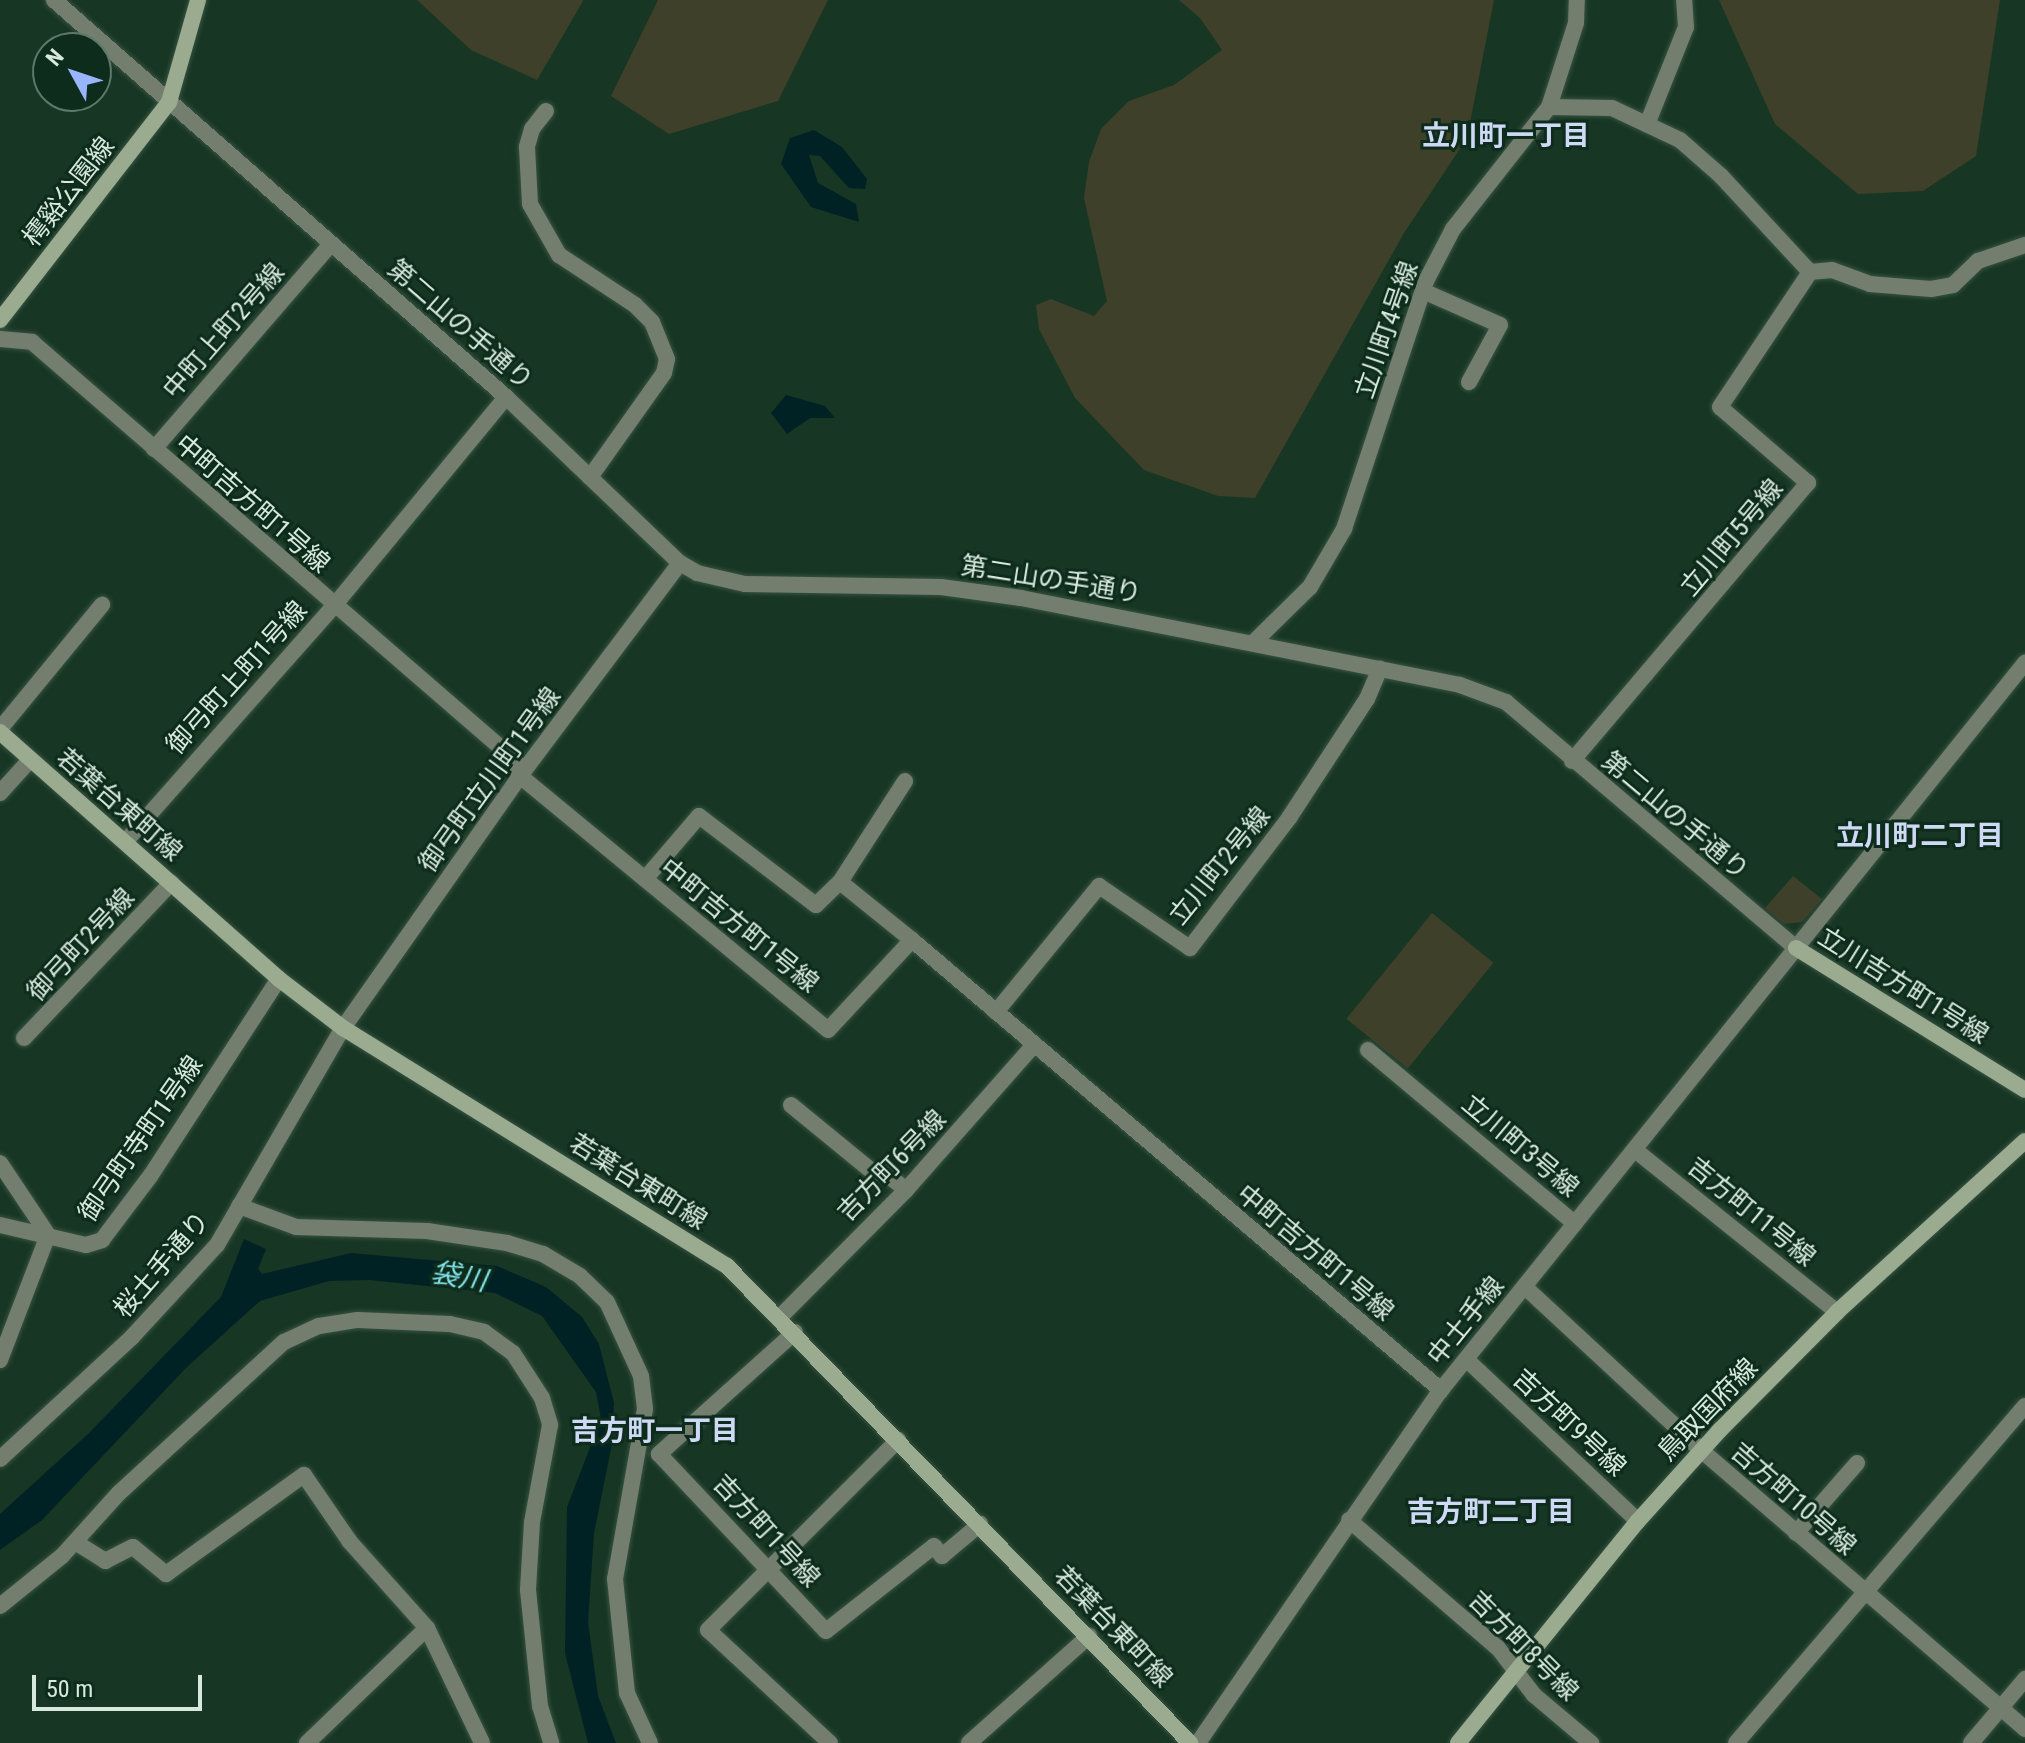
<!DOCTYPE html>
<meta charset="utf-8">
<style>
body{margin:0}
#map{position:relative;width:2025px;height:1743px;overflow:hidden;background:#183624;font-family:"Roboto Condensed","Noto Sans JP",sans-serif}
div>[style]{position:absolute}
.green>*{inset:0;background:#3f4029;transform-origin:0 0}
.water>*{inset:0;background:#012224}
.roads{filter:drop-shadow(0 0 2px #375342) drop-shadow(0 0 2px #375342)}
.street>*{height:16px;margin:-8px;padding:0 8px;transform-origin:8px;border-radius:8px;background:#747e6e}
.secondary>*{height:16px;margin:-8px;padding:0 8px;transform-origin:8px;border-radius:8px;background:#9bab90}
span{translate:-50% -50%;white-space:nowrap;text-align:center;line-height:1.15;-webkit-text-stroke:6px #0e2c1b;paint-order:stroke}
.street-label{font-size:26px;color:#d7e9dd}
.neighbourhood-label{font-size:28px;color:#cedaf5;font-weight:700}
.water-label{font-size:28px;color:#80e2e8;font-style:italic}
.north{position:absolute;left:32px;top:32px;width:80px;height:80px;box-sizing:border-box;background:#0e2c1b;border:2px solid #5e7869;border-radius:50%;rotate:310deg;font-size:22px;font-weight:700;line-height:32px;text-align:center;color:#d7e9dd}
.north::after{content:'';display:block;margin:auto;width:28px;height:36px;background:#99b5fd;clip-path:polygon(50% 0,100% 100%,50% 72%,0 100%)}
.scale{position:absolute;left:32px;top:1675px;width:170px;height:36px;box-sizing:border-box;border:4px solid #d7e9dd;border-top:0;padding-left:10px;font-size:24px;line-height:28px;white-space:nowrap;color:#d7e9dd;-webkit-text-stroke:6px #0e2c1b;paint-order:stroke}
</style>
<div id="map">
<div class="green">
<i style="clip-path:polygon(417px 0,583px 0,583px 1px,537px 80px,471px 50px)"></i>
<i style="clip-path:polygon(658px 0,828px 0,778px 101px,669px 134px,611px 96px)"></i>
<i style="clip-path:polygon(1179px 0,1494px 0,1467px 138px,1404px 233px,1255px 498px,1218px 496px,1144px 470px,1075px 398px,1039px 329px,1036px 305px,1051px 299px,1094px 316px,1107px 301px,1084px 198px,1089px 162px,1101px 129px,1129px 101px,1174px 85px,1222px 50px,1200px 18px)"></i>
<i style="clip-path:polygon(1719px 0,2000px 0,1976px 156px,1923px 191px,1858px 194px,1775px 124px)"></i>
<i style="clip-path:polygon(1793px 876px,1822px 899px,1802px 922px,1784px 924px,1765px 908px)"></i>
<i style="left:1432px;top:913px;width:79px;height:136px;rotate:39deg"></i>
</div>
<div class="water">
<i style="clip-path:polygon(814px 130px,842px 147px,867px 179px,865px 189px,849px 188px,820px 156px,809px 155px,818px 183px,856px 204px,859px 222px,811px 207px,781px 164px,790px 138px)"></i>
<i style="clip-path:polygon(786px 395px,825px 406px,835px 418px,810px 418px,787px 434px,771px 413px)"></i>
<i style="clip-path:polygon(244px 1239px,266px 1249px,258px 1269px,262px 1274px,351px 1253px,497px 1266px,546px 1287px,582px 1317px,599px 1344px,614px 1403px,612px 1444px,594px 1533px,588px 1622px,598px 1696px,616px 1743px,588px 1743px,565px 1653px,567px 1507px,601px 1419px,596px 1392px,542px 1316px,495px 1293px,369px 1280px,329px 1281px,260px 1301px,187px 1367px,42px 1520px,0 1550px,0 1514px,88px 1434px,221px 1297px)"></i>
</div>
<div class="roads">
<div class="street">
<i style="left:54px;top:0;width:602px;rotate:41.29deg"></i>
<i style="left:506px;top:397px;width:240px;rotate:43.7deg"></i>
<i style="left:680px;top:563px;width:20px;rotate:30deg"></i>
<i style="left:697px;top:573px;width:49px;rotate:12.9deg"></i>
<i style="left:745px;top:584px;width:196px;rotate:0.9deg"></i>
<i style="left:941px;top:587px;width:81px;rotate:7.8deg"></i>
<i style="left:1021px;top:598px;width:448px;rotate:11.2deg"></i>
<i style="left:1460px;top:685px;width:49px;rotate:20.3deg"></i>
<i style="left:1506px;top:702px;width:380px;rotate:40.3deg"></i>
<i style="left:1549px;top:107px;width:88px;rotate:-72.2deg"></i>
<i style="left:1576px;top:23px;width:23px;rotate:-88deg"></i>
<i style="left:546px;top:111px;width:23px;rotate:128deg"></i>
<i style="left:532px;top:129px;width:19px;rotate:106deg"></i>
<i style="left:527px;top:147px;width:57px;rotate:87deg"></i>
<i style="left:530px;top:204px;width:59px;rotate:60.4deg"></i>
<i style="left:559px;top:255px;width:91px;rotate:33.3deg"></i>
<i style="left:635px;top:305px;width:24px;rotate:45deg"></i>
<i style="left:652px;top:322px;width:40px;rotate:68deg"></i>
<i style="left:667px;top:359px;width:14px;rotate:102deg"></i>
<i style="left:664px;top:373px;width:128px;rotate:125.4deg"></i>
<i style="left:1648px;top:122px;width:102px;rotate:-68.2deg"></i>
<i style="left:1686px;top:27px;width:27px;rotate:-94deg"></i>
<i style="left:1423px;top:291px;width:84px;rotate:23.8deg"></i>
<i style="left:1500px;top:325px;width:65px;rotate:118.5deg"></i>
<i style="left:0;top:339px;width:32px;rotate:5deg"></i>
<i style="left:32px;top:342px;width:639px;rotate:40.87deg"></i>
<i style="left:515px;top:760px;width:17px;rotate:73deg"></i>
<i style="left:520px;top:776px;width:399px;rotate:39.5deg"></i>
<i style="left:828px;top:1030px;width:123px;rotate:-47deg"></i>
<i style="left:912px;top:940px;width:695px;rotate:40.39deg"></i>
<i style="left:154px;top:449px;width:271px;rotate:-49.2deg"></i>
<i style="left:1254px;top:642px;width:78px;rotate:-44.5deg"></i>
<i style="left:1310px;top:587px;width:67px;rotate:-59.6deg"></i>
<i style="left:1344px;top:529px;width:261px;rotate:-71.7deg"></i>
<i style="left:1426px;top:281px;width:59px;rotate:-62.6deg"></i>
<i style="left:1453px;top:229px;width:155px;rotate:-51.8deg"></i>
<i style="left:1549px;top:107px;width:63px;rotate:0.9deg"></i>
<i style="left:1612px;top:108px;width:75px;rotate:25.2deg"></i>
<i style="left:1680px;top:140px;width:55px;rotate:41.3deg"></i>
<i style="left:1721px;top:176px;width:131px;rotate:47.2deg"></i>
<i style="left:1810px;top:272px;width:22px;rotate:-5deg"></i>
<i style="left:1832px;top:270px;width:40px;rotate:20.2deg"></i>
<i style="left:1870px;top:284px;width:61px;rotate:4.7deg"></i>
<i style="left:1931px;top:289px;width:22px;rotate:-10deg"></i>
<i style="left:1953px;top:285px;width:35px;rotate:-44deg"></i>
<i style="left:1978px;top:261px;width:50px;rotate:-18.8deg"></i>
<i style="left:0;top:729px;width:161px;rotate:-50.6deg"></i>
<i style="left:1572px;top:761px;width:365px;rotate:-49.7deg"></i>
<i style="left:1808px;top:483px;width:116px;rotate:-139.2deg"></i>
<i style="left:1720px;top:407px;width:162px;rotate:-56.3deg"></i>
<i style="left:0;top:793px;width:45px;rotate:-47.7deg"></i>
<i style="left:125px;top:842px;width:314px;rotate:-48.5deg"></i>
<i style="left:333px;top:607px;width:272px;rotate:-50.5deg"></i>
<i style="left:645px;top:879px;width:83px;rotate:-49.4deg"></i>
<i style="left:699px;top:816px;width:147px;rotate:37.3deg"></i>
<i style="left:816px;top:905px;width:33px;rotate:-44deg"></i>
<i style="left:840px;top:882px;width:92px;rotate:38.9deg"></i>
<i style="left:840px;top:882px;width:120px;rotate:-57.2deg"></i>
<i style="left:996px;top:1012px;width:163px;rotate:-50.7deg"></i>
<i style="left:1099px;top:886px;width:110px;rotate:34.3deg"></i>
<i style="left:1190px;top:948px;width:163px;rotate:-52.7deg"></i>
<i style="left:1289px;top:818px;width:142px;rotate:-56.8deg"></i>
<i style="left:1367px;top:699px;width:33px;rotate:-67deg"></i>
<i style="left:24px;top:1038px;width:214px;rotate:-46.5deg"></i>
<i style="left:1368px;top:1050px;width:270px;rotate:40deg"></i>
<i style="left:791px;top:1105px;width:107px;rotate:39.3deg"></i>
<i style="left:874px;top:1173px;width:10px;rotate:-6deg"></i>
<i style="left:884px;top:1172px;width:28px;rotate:39deg"></i>
<i style="left:1635px;top:1150px;width:259px;rotate:38.7deg"></i>
<i style="left:0;top:1163px;width:87px;rotate:56.3deg"></i>
<i style="left:48px;top:1235px;width:134px;rotate:111deg"></i>
<i style="left:239px;top:1206px;width:61px;rotate:20.2deg"></i>
<i style="left:296px;top:1227px;width:131px;rotate:1.7deg"></i>
<i style="left:427px;top:1231px;width:81px;rotate:8.5deg"></i>
<i style="left:507px;top:1243px;width:38px;rotate:17deg"></i>
<i style="left:543px;top:1254px;width:43px;rotate:30.7deg"></i>
<i style="left:580px;top:1276px;width:37px;rotate:44deg"></i>
<i style="left:607px;top:1302px;width:81px;rotate:65.3deg"></i>
<i style="left:641px;top:1376px;width:33px;rotate:83deg"></i>
<i style="left:645px;top:1409px;width:173px;rotate:100deg"></i>
<i style="left:615px;top:1579px;width:115px;rotate:84deg"></i>
<i style="left:627px;top:1693px;width:55px;rotate:65.3deg"></i>
<i style="left:0;top:1225px;width:88px;rotate:13.1deg"></i>
<i style="left:86px;top:1245px;width:17px;rotate:-17deg"></i>
<i style="left:102px;top:1240px;width:81px;rotate:-53deg"></i>
<i style="left:151px;top:1175px;width:234px;rotate:-56.9deg"></i>
<i style="left:1525px;top:1287px;width:240px;rotate:42.8deg"></i>
<i style="left:1701px;top:1450px;width:428px;rotate:40.7deg"></i>
<i style="left:781px;top:1316px;width:177px;rotate:-45.2deg"></i>
<i style="left:906px;top:1190px;width:193px;rotate:-48.6deg"></i>
<i style="left:795px;top:1332px;width:183px;rotate:138.1deg"></i>
<i style="left:659px;top:1454px;width:243px;rotate:46.7deg"></i>
<i style="left:826px;top:1631px;width:137px;rotate:-38.2deg"></i>
<i style="left:934px;top:1546px;width:13px;rotate:51deg"></i>
<i style="left:942px;top:1556px;width:50px;rotate:-40.1deg"></i>
<i style="left:1466px;top:1359px;width:236px;rotate:43.3deg"></i>
<i style="left:0;top:1459px;width:180px;rotate:-42.7deg"></i>
<i style="left:132px;top:1337px;width:125px;rotate:-47.3deg"></i>
<i style="left:217px;top:1245px;width:251px;rotate:-59.9deg"></i>
<i style="left:343px;top:1028px;width:308px;rotate:-54.9deg"></i>
<i style="left:520px;top:776px;width:266px;rotate:-53.1deg"></i>
<i style="left:1349px;top:1520px;width:196px;rotate:40.7deg"></i>
<i style="left:1498px;top:1648px;width:59px;rotate:52.5deg"></i>
<i style="left:1534px;top:1695px;width:75px;rotate:40.1deg"></i>
<i style="left:1796px;top:1533px;width:93px;rotate:-48.9deg"></i>
<i style="left:75px;top:1542px;width:36px;rotate:32deg"></i>
<i style="left:105px;top:1561px;width:31px;rotate:-27deg"></i>
<i style="left:133px;top:1547px;width:43px;rotate:39.3deg"></i>
<i style="left:166px;top:1574px;width:170px;rotate:-35.7deg"></i>
<i style="left:304px;top:1475px;width:81px;rotate:55.5deg"></i>
<i style="left:350px;top:1542px;width:115px;rotate:48.2deg"></i>
<i style="left:427px;top:1628px;width:127px;rotate:64.4deg"></i>
<i style="left:0;top:1606px;width:80px;rotate:-38.9deg"></i>
<i style="left:62px;top:1556px;width:85px;rotate:-47.9deg"></i>
<i style="left:119px;top:1493px;width:224px;rotate:-42.5deg"></i>
<i style="left:284px;top:1342px;width:38px;rotate:-25deg"></i>
<i style="left:319px;top:1326px;width:39px;rotate:-9deg"></i>
<i style="left:358px;top:1320px;width:92px;rotate:2.5deg"></i>
<i style="left:450px;top:1324px;width:35px;rotate:13deg"></i>
<i style="left:484px;top:1332px;width:36px;rotate:36deg"></i>
<i style="left:513px;top:1353px;width:54px;rotate:57.2deg"></i>
<i style="left:542px;top:1398px;width:28px;rotate:73deg"></i>
<i style="left:550px;top:1425px;width:99px;rotate:100.5deg"></i>
<i style="left:532px;top:1522px;width:68px;rotate:93.4deg"></i>
<i style="left:528px;top:1590px;width:117px;rotate:84.1deg"></i>
<i style="left:540px;top:1706px;width:39px;rotate:73deg"></i>
<i style="left:307px;top:1743px;width:166px;rotate:-43.8deg"></i>
<i style="left:830px;top:1743px;width:166px;rotate:-137.2deg"></i>
<i style="left:708px;top:1630px;width:269px;rotate:-45deg"></i>
<i style="left:969px;top:1743px;width:161px;rotate:-41.7deg"></i>
<i style="left:1198px;top:1743px;width:429px;rotate:-55.5deg"></i>
<i style="left:1441px;top:1390px;width:933px;rotate:-51.23deg"></i>
<i style="left:1736px;top:1743px;width:444px;rotate:-49.4deg"></i>
<i style="left:1971px;top:1743px;width:84px;rotate:-49.8deg"></i>
</div>
<div class="secondary">
<i style="left:0;top:320px;width:276px;rotate:-52.2deg"></i>
<i style="left:169px;top:102px;width:106px;rotate:-74.1deg"></i>
<i style="left:0;top:732px;width:373px;rotate:41.5deg"></i>
<i style="left:279px;top:979px;width:81px;rotate:37.4deg"></i>
<i style="left:343px;top:1028px;width:452px;rotate:31.8deg"></i>
<i style="left:727px;top:1266px;width:665px;rotate:45.85deg"></i>
<i style="left:1796px;top:948px;width:269px;rotate:31.8deg"></i>
<i style="left:1458px;top:1743px;width:286px;rotate:-51deg"></i>
<i style="left:1638px;top:1521px;width:122px;rotate:-48deg"></i>
<i style="left:1720px;top:1430px;width:166px;rotate:-45.2deg"></i>
<i style="left:1837px;top:1312px;width:254px;rotate:-42.3deg"></i>
</div>
</div>
<div class="street-label">
<span style="left:69px;top:192px;rotate:-52deg">樗谿公園線</span>
<span style="left:460px;top:325px;rotate:41deg">第二山の手通り</span>
<span style="left:1387px;top:330px;rotate:-71deg">立川町4号線</span>
<span style="left:224px;top:331px;rotate:-49deg">中町上町2号線</span>
<span style="left:252px;top:504px;rotate:41deg">中町吉方町1号線</span>
<span style="left:1732px;top:538px;rotate:-50deg">立川町5号線</span>
<span style="left:1051px;top:580px;rotate:9deg">第二山の手通り</span>
<span style="left:237px;top:678px;rotate:-48deg">御弓町上町1号線</span>
<span style="left:490px;top:780px;rotate:-54deg">御弓町立川町1号線</span>
<span style="left:119px;top:805px;rotate:41deg">若葉台東町線</span>
<span style="left:1675px;top:816px;rotate:40deg">第二山の手通り</span>
<span style="left:1220px;top:866px;rotate:-51deg">立川町2号線</span>
<span style="left:739px;top:926px;rotate:39deg">中町吉方町1号線</span>
<span style="left:81px;top:945px;rotate:-47deg">御弓町2号線</span>
<span style="left:1903px;top:986px;rotate:32deg">立川吉方町1号線</span>
<span style="left:141px;top:1139px;rotate:-55deg">御弓町寺町1号線</span>
<span style="left:1520px;top:1146px;rotate:40deg">立川町3号線</span>
<span style="left:892px;top:1166px;rotate:-46deg">吉方町6号線</span>
<span style="left:638px;top:1182px;rotate:32deg">若葉台東町線</span>
<span style="left:1751px;top:1212px;rotate:39deg">吉方町11号線</span>
<span style="left:1315px;top:1253px;rotate:40deg">中町吉方町1号線</span>
<span style="left:162px;top:1265px;rotate:-49deg">桜土手通り</span>
<span style="left:1466px;top:1321px;rotate:-51deg">中土手線</span>
<span style="left:1708px;top:1410px;rotate:-46deg">鳥取国府線</span>
<span style="left:1569px;top:1423px;rotate:43deg">吉方町9号線</span>
<span style="left:1793px;top:1499px;rotate:41deg">吉方町10号線</span>
<span style="left:766px;top:1531px;rotate:47deg">吉方町1号線</span>
<span style="left:1113px;top:1627px;rotate:46deg">若葉台東町線</span>
<span style="left:1523px;top:1646px;rotate:45deg">吉方町8号線</span>
</div>
<div class="neighbourhood-label">
<span style="left:1506px;top:136px">立川町一丁目</span>
<span style="left:1920px;top:836px">立川町二丁目</span>
<span style="left:655px;top:1431px">吉方町一丁目</span>
<span style="left:1491px;top:1512px">吉方町二丁目</span>
</div>
<div class="water-label">
<span style="left:459px;top:1277px;rotate:10deg">袋川</span>
</div>
<div class="north">N</div>
<div class="scale">50 m</div>
</div>
